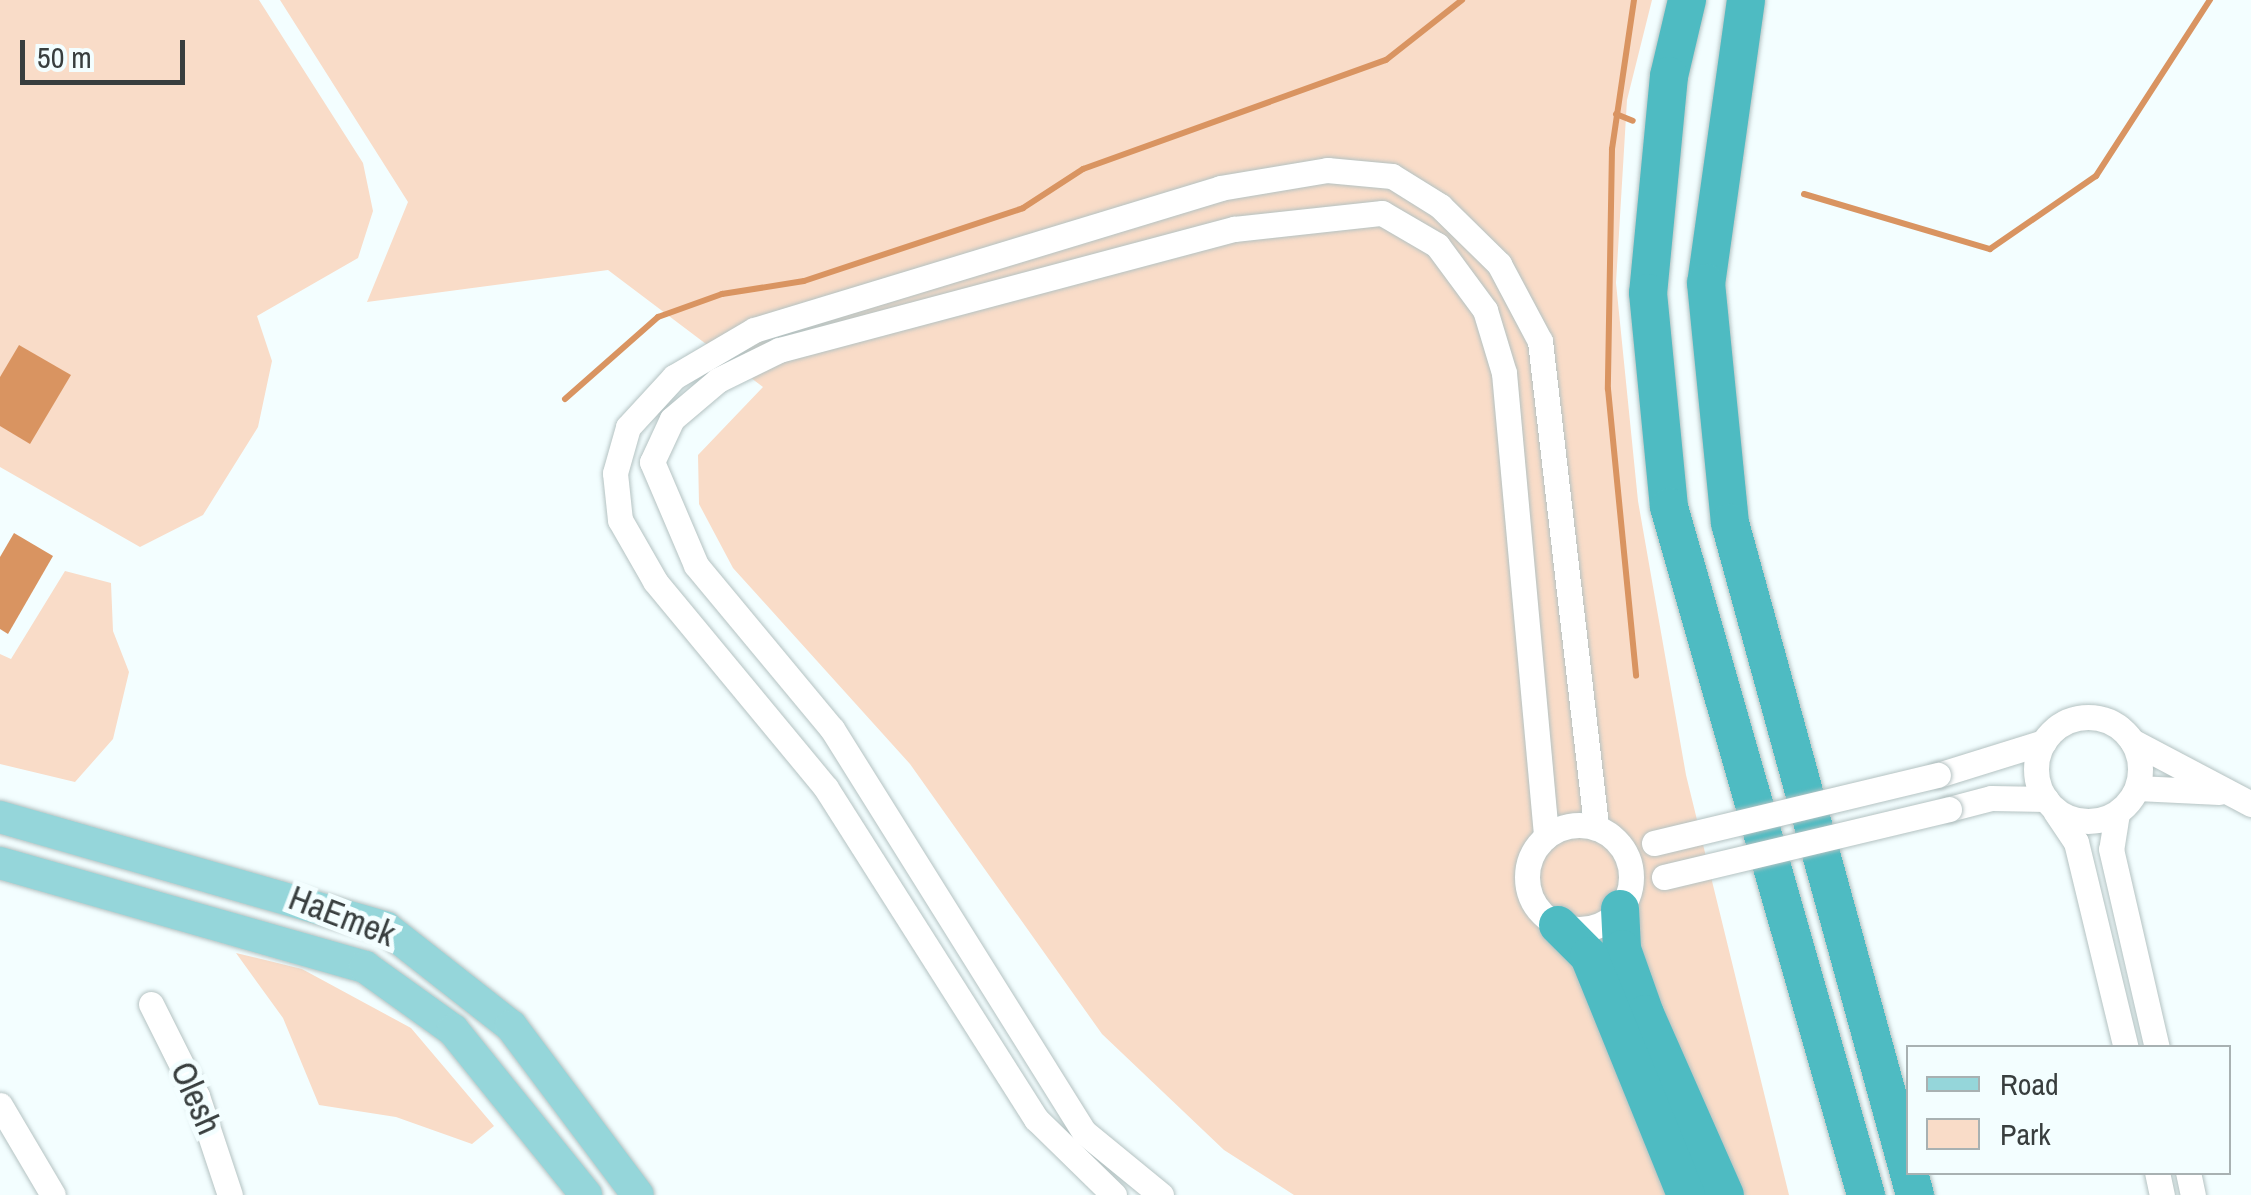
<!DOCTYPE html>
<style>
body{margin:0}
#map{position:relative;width:2251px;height:1195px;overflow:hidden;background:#f3feff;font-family:"Archivo Narrow",sans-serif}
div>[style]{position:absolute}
.green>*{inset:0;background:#f9dcc8}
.water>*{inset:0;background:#d99461}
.stream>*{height:6px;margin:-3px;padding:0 3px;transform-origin:3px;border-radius:3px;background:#d99461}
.roads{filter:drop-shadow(0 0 2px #b4c2c2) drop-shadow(0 0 2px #b4c2c2)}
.minor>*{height:25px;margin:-12.5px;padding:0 12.5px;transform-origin:12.5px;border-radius:12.5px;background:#fff}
.minor>.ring{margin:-12.5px;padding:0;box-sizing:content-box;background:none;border:25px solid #fff;border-radius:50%}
.major>*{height:32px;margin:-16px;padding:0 16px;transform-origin:16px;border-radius:16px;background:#95d6da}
.highway>*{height:38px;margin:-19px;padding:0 19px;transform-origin:19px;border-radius:19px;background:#4ebbc2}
.bridges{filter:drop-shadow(0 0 2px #b4c2c2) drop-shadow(0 0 2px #b4c2c2)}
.minor-bridge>*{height:25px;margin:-12.5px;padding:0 12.5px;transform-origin:12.5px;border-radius:12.5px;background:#fff}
span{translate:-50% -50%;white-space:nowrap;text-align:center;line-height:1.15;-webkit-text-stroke:10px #f3feff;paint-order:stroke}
.street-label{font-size:35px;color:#383e3e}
.legend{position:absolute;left:1906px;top:1045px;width:325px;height:130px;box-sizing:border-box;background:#f3feff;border:2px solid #a8b1b2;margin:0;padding:12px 18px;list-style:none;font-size:30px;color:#383e3e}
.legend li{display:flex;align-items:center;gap:20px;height:50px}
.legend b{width:50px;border:2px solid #a8b1b2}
.scale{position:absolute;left:20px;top:40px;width:165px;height:45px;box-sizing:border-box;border:5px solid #383e3e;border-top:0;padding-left:12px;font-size:30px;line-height:35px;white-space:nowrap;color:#383e3e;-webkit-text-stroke:8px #f3feff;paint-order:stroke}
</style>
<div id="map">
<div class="green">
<i style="clip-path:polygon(0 0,259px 0,363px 163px,373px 211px,358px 258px,257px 316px,272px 361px,258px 427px,203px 515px,140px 547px,0 467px)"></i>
<i style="clip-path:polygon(280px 0,1652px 0,1627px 100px,1616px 283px,1638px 501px,1686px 775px,1789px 1195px,1294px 1195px,1224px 1150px,1102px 1034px,910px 764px,733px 568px,699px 504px,698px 455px,763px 387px,608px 270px,367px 302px,408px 202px)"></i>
<i style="clip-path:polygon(65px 571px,111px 583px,113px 631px,129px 672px,113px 739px,75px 782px,0 764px,0 654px,11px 659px)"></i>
<i style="clip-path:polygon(236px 953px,302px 969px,411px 1028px,494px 1126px,472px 1144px,396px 1117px,319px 1105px,283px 1018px)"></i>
</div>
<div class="water">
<i style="clip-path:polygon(19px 345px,71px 375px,30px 444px,0 426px,0 377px)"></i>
<i style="clip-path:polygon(14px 533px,53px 556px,8px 634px,0 629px,0 557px)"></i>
</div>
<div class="stream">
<i style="left:1634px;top:0;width:151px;rotate:98.4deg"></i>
<i style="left:1612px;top:149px;width:240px;rotate:91deg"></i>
<i style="left:1608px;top:389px;width:288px;rotate:84.4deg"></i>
<i style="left:1616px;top:114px;width:18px;rotate:22deg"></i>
<i style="left:1804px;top:194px;width:194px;rotate:16.5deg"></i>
<i style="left:1990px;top:249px;width:129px;rotate:-34.6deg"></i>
<i style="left:2096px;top:176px;width:210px;rotate:-57.1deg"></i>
<i style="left:565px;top:399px;width:124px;rotate:-41.4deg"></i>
<i style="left:658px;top:317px;width:68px;rotate:-19.8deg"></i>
<i style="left:722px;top:294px;width:83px;rotate:-9deg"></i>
<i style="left:804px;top:281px;width:231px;rotate:-18.4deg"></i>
<i style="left:1023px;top:208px;width:72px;rotate:-33deg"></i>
<i style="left:1083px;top:169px;width:322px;rotate:-19.8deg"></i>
<i style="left:1386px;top:60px;width:97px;rotate:-38.3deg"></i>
</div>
<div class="roads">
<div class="minor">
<i class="ring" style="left:2036px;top:717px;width:79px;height:79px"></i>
<i style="left:2132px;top:741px;width:135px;rotate:27.9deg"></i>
<i style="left:1938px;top:775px;width:111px;rotate:-17.3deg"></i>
<i style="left:2137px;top:788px;width:82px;rotate:2.8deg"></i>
<i style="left:1949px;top:809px;width:43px;rotate:-14.7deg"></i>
<i style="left:1991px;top:798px;width:55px;rotate:1deg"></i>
<i style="left:2055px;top:811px;width:37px;rotate:56deg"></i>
<i style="left:2076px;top:842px;width:212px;rotate:76.4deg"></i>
<i style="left:2117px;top:813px;width:36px;rotate:99deg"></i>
<i style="left:2111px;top:849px;width:204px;rotate:77deg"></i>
<i class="ring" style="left:1527px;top:825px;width:79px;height:79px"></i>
<i style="left:151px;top:1004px;width:103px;rotate:63.4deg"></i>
<i style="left:197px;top:1096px;width:104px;rotate:71.6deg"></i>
<i style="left:0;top:1105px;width:104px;rotate:59.5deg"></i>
<i style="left:2157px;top:1172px;width:24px;rotate:78deg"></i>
<i style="left:2188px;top:1172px;width:24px;rotate:78deg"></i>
<i style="left:1114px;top:1195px;width:109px;rotate:-135.7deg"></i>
<i style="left:1036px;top:1119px;width:392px;rotate:-122.4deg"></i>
<i style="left:826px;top:788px;width:268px;rotate:-129.6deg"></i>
<i style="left:655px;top:581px;width:70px;rotate:-119.8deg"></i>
<i style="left:620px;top:520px;width:47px;rotate:-96.1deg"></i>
<i style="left:615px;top:473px;width:48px;rotate:-74.2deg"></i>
<i style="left:628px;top:427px;width:68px;rotate:-47.4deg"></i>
<i style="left:674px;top:377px;width:93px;rotate:-30.4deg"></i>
<i style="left:754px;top:330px;width:487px;rotate:-16.9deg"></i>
<i style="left:1220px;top:188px;width:109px;rotate:-9.5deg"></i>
<i style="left:1327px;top:170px;width:65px;rotate:5.3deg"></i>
<i style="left:1392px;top:176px;width:57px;rotate:32deg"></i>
<i style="left:1440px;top:206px;width:83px;rotate:44.5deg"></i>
<i style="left:1499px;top:264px;width:87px;rotate:62deg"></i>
<i style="left:1540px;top:341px;width:490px;rotate:83.4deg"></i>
<i style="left:1161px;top:1195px;width:99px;rotate:-140.7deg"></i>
<i style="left:1084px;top:1132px;width:475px;rotate:-122deg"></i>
<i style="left:832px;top:729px;width:213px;rotate:-129.7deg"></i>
<i style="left:696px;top:565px;width:112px;rotate:-113.1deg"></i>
<i style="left:652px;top:462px;width:47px;rotate:-65.1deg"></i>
<i style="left:672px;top:419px;width:60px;rotate:-40.3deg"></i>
<i style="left:718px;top:380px;width:68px;rotate:-26.2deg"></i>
<i style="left:779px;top:350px;width:471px;rotate:-14.9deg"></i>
<i style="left:1234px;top:229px;width:149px;rotate:-6.2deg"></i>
<i style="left:1382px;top:213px;width:64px;rotate:30.2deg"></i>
<i style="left:1437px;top:245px;width:81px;rotate:53.6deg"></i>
<i style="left:1485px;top:310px;width:66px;rotate:73.2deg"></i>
<i style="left:1504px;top:373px;width:465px;rotate:84.8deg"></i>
</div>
<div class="major">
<i style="left:0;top:817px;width:402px;rotate:16deg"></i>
<i style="left:386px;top:928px;width:159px;rotate:38.1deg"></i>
<i style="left:511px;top:1026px;width:211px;rotate:53.1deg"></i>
<i style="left:0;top:863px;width:380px;rotate:15.9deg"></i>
<i style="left:365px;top:967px;width:108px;rotate:35.6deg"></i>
<i style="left:453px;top:1030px;width:212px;rotate:51.1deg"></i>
</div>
<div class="highway">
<i style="left:1687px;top:0;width:78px;rotate:103.3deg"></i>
<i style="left:1669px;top:76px;width:218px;rotate:95.5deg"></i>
<i style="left:1648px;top:293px;width:215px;rotate:84.4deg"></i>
<i style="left:1669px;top:507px;width:716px;rotate:74.02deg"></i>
<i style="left:1746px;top:0;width:286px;rotate:98deg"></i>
<i style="left:1706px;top:283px;width:241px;rotate:84.3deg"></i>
<i style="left:1730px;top:523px;width:697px;rotate:74.61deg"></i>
<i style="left:1620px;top:909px;width:40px;rotate:87.1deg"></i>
<i style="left:1622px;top:949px;width:69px;rotate:70.5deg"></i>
<i style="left:1645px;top:1014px;width:198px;rotate:66.2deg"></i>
<i style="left:1558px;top:925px;width:44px;rotate:45deg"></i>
<i style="left:1589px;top:956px;width:258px;rotate:67.9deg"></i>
</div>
</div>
<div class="bridges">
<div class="minor-bridge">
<i style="left:1654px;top:843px;width:292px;rotate:-13.5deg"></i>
<i style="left:1664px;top:877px;width:293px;rotate:-13.4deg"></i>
</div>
</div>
<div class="street-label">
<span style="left:342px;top:916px;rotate:21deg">HaEmek</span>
<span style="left:196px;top:1098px;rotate:66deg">Olesh</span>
</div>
<ul class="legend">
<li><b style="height:12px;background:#95d6da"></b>Road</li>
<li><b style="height:28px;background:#f9dcc8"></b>Park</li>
</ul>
<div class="scale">50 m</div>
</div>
